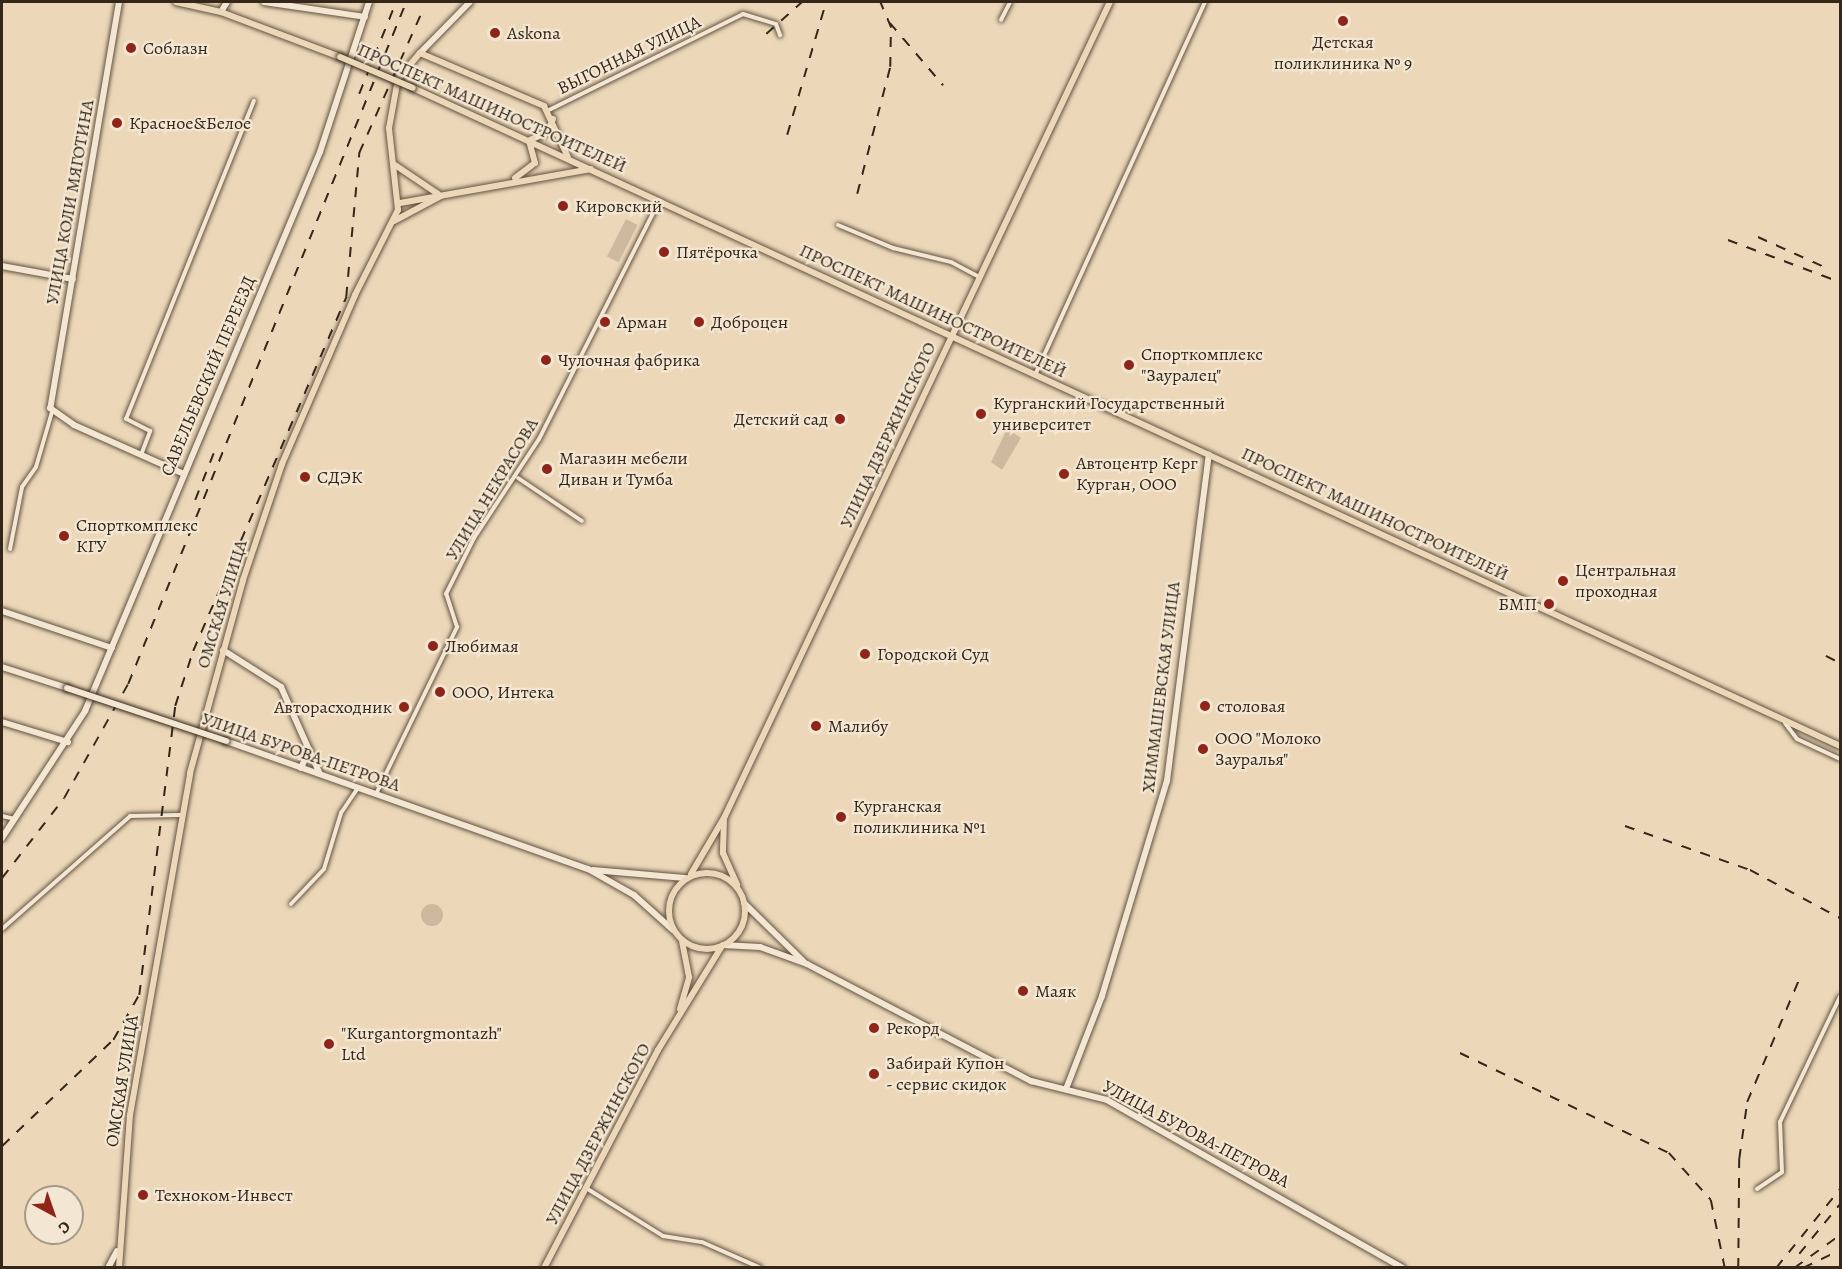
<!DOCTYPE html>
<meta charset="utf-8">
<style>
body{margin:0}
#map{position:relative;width:1842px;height:1269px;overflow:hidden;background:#ecd8b9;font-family:Alegreya,serif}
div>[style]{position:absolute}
.green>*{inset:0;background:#cdba9e;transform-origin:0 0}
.round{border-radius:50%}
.roads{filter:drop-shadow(0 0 2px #625241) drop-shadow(0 0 2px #625241)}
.street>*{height:4px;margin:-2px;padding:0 2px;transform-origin:2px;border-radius:2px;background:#f3e6d2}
.secondary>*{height:6px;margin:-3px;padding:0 3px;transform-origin:3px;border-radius:3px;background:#f3e6d2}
.primary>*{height:6px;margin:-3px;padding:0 3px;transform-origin:3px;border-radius:3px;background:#ecd8b9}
.primary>.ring{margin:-3px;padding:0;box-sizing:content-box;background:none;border:6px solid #ecd8b9;border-radius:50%}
.rail>*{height:1.5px;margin-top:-0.75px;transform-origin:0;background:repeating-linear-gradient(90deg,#342619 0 10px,transparent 0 20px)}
.bridges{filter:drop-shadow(0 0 2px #342619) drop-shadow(0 0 2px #342619)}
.secondary-bridge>*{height:6px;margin:-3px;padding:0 3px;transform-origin:3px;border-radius:3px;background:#f3e6d2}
.primary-bridge>*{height:6px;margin:-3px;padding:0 3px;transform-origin:3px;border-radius:3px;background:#ecd8b9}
.dots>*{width:16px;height:16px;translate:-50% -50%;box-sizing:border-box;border:3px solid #f3e6d2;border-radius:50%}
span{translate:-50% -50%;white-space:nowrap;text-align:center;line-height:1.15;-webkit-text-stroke:4.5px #f3e6d2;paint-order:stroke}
.poi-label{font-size:18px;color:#342619}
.left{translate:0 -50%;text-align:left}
.right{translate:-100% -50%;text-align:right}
.street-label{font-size:18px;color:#342619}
.frame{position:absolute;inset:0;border:3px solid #342619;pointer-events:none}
.north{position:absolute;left:24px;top:1185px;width:60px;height:60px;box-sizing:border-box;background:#f3e6d2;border:2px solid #a79988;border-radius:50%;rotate:140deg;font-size:16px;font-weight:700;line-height:24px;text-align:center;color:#342619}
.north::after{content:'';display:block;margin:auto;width:21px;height:27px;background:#8f2418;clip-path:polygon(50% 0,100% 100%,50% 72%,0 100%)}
</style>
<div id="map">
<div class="green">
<i style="left:626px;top:219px;width:13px;height:42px;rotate:27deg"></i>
<i style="clip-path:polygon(1007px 429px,1021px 438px,1002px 470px,991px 462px)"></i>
<i class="round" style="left:421px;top:904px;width:22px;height:22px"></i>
</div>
<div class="roads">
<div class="street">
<i style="left:1001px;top:20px;width:20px;rotate:-63deg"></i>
<i style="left:549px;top:110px;width:216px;rotate:-26.3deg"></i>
<i style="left:743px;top:14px;width:34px;rotate:17deg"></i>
<i style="left:776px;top:24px;width:12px;rotate:70deg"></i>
<i style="left:838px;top:225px;width:60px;rotate:22.7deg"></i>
<i style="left:893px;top:248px;width:60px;rotate:13.6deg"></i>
<i style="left:951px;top:262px;width:32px;rotate:28deg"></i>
<i style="left:1035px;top:375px;width:410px;rotate:-65.5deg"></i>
<i style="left:141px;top:455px;width:26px;rotate:-69deg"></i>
<i style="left:150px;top:431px;width:27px;rotate:-153deg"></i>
<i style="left:126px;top:419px;width:343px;rotate:-68.1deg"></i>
<i style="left:518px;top:478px;width:77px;rotate:33.9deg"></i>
<i style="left:10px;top:549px;width:63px;rotate:-79deg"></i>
<i style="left:22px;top:487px;width:24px;rotate:-55deg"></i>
<i style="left:36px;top:467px;width:57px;rotate:-73.8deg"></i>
<i style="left:1785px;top:723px;width:20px;rotate:53deg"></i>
<i style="left:1797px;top:739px;width:47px;rotate:24.9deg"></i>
<i style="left:376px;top:794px;width:186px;rotate:-64.1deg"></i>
<i style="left:457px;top:627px;width:35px;rotate:-108deg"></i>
<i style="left:446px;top:594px;width:63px;rotate:-63.4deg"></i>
<i style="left:474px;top:538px;width:118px;rotate:-56.7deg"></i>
<i style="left:539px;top:439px;width:267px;rotate:-63.2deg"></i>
<i style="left:2px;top:816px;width:13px;rotate:13deg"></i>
<i style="left:291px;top:904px;width:48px;rotate:-46.7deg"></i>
<i style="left:324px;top:869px;width:59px;rotate:-73.1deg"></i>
<i style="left:341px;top:813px;width:30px;rotate:-56deg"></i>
<i style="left:2px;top:929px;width:171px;rotate:-41.4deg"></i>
<i style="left:130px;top:816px;width:50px;rotate:-1.1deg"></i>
<i style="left:586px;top:1188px;width:91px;rotate:31.9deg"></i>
<i style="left:663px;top:1236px;width:39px;rotate:9deg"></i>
<i style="left:702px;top:1242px;width:64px;rotate:23.8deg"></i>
<i style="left:1757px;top:1189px;width:30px;rotate:-34deg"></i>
<i style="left:1782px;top:1172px;width:50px;rotate:-92.3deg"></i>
<i style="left:1780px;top:1122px;width:139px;rotate:-64.4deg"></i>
</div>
<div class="secondary">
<i style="left:119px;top:2px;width:412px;rotate:99.6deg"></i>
<i style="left:50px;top:408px;width:29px;rotate:35deg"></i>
<i style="left:74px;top:425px;width:118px;rotate:24deg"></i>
<i style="left:264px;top:2px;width:102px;rotate:8.4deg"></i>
<i style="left:221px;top:12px;width:12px;rotate:-59deg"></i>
<i style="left:420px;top:53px;width:71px;rotate:-45.6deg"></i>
<i style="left:2px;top:266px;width:72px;rotate:10.4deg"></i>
<i style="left:2px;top:611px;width:116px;rotate:18.6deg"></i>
<i style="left:223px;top:650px;width:69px;rotate:32.5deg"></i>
<i style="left:281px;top:687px;width:95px;rotate:65.9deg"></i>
<i style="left:2px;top:667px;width:68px;rotate:17.9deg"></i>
<i style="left:2px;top:722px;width:69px;rotate:16.9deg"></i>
<i style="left:226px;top:741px;width:384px;rotate:19.5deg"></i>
<i style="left:588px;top:869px;width:53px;rotate:29.5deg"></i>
<i style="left:634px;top:895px;width:52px;rotate:41.9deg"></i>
<i style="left:301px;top:768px;width:20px;rotate:-66deg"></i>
<i style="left:2px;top:838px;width:152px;rotate:-56.8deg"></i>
<i style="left:85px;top:711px;width:606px;rotate:-67.2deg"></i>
<i style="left:320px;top:152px;width:158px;rotate:-71.9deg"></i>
<i style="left:593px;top:870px;width:92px;rotate:5deg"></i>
<i style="left:744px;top:903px;width:84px;rotate:44.5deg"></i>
<i style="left:723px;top:945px;width:37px;rotate:3deg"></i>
<i style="left:760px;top:947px;width:50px;rotate:19.9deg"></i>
<i style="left:807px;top:964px;width:253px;rotate:27.6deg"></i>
<i style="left:1031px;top:1081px;width:78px;rotate:14deg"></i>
<i style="left:1107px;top:1100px;width:340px;rotate:29.6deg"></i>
<i style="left:1066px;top:1089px;width:100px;rotate:-68.8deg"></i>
<i style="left:1102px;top:996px;width:225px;rotate:-73.2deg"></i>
<i style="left:1167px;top:781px;width:329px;rotate:-82.7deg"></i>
<i style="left:108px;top:1268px;width:19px;rotate:-62deg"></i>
</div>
<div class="primary">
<i style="left:176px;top:2px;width:46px;rotate:12.5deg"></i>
<i style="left:221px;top:12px;width:127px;rotate:20.7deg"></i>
<i style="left:413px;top:88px;width:1571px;rotate:24.75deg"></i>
<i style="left:530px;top:140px;width:20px;rotate:-24deg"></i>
<i style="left:548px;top:132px;width:14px;rotate:-69deg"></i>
<i style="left:395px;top:165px;width:52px;rotate:34deg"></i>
<i style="left:515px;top:178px;width:25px;rotate:-37deg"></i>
<i style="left:535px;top:163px;width:23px;rotate:-105deg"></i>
<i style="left:400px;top:203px;width:194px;rotate:-10.1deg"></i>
<i style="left:394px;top:221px;width:53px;rotate:-28deg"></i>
<i style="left:724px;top:820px;width:33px;rotate:92deg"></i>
<i style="left:723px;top:853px;width:35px;rotate:66deg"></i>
<i class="ring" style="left:669px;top:873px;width:70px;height:70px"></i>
<i style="left:691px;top:874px;width:67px;rotate:-59.6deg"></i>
<i style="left:725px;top:816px;width:900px;rotate:-64.69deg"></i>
<i style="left:680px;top:1009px;width:33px;rotate:-74deg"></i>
<i style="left:689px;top:977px;width:38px;rotate:-101deg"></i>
<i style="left:119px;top:1268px;width:153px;rotate:-85.9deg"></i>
<i style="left:130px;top:1115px;width:347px;rotate:-80deg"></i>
<i style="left:190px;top:773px;width:200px;rotate:-74.6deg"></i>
<i style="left:243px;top:580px;width:122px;rotate:-71.4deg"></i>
<i style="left:282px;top:464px;width:184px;rotate:-66.6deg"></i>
<i style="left:355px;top:295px;width:95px;rotate:-63.2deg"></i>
<i style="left:398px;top:210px;width:82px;rotate:-96.3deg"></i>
<i style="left:389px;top:128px;width:50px;rotate:-79.6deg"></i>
<i style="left:398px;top:79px;width:34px;rotate:-50deg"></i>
<i style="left:420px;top:53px;width:135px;rotate:23.1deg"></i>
<i style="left:544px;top:106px;width:56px;rotate:64.8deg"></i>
<i style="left:544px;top:1268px;width:246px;rotate:-62.4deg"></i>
<i style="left:658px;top:1050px;width:122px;rotate:-58.4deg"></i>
</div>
</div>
<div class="rail">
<i style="left:890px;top:23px;width:82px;rotate:49.5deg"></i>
<i style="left:766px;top:34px;width:48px;rotate:-41.6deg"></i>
<i style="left:359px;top:94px;width:99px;rotate:-68.1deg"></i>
<i style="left:787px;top:135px;width:139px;rotate:-73.7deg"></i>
<i style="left:857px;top:194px;width:131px;rotate:-75.4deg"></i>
<i style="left:890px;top:67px;width:39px;rotate:-89deg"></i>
<i style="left:891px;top:28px;width:28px;rotate:-113deg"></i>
<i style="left:1758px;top:237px;width:78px;rotate:24.3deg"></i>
<i style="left:1728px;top:240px;width:120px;rotate:20.6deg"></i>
<i style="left:195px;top:500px;width:57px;rotate:-68.4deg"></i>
<i style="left:1826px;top:656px;width:16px;rotate:27deg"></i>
<i style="left:1625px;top:826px;width:133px;rotate:19.4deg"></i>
<i style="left:1750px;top:870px;width:102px;rotate:28.1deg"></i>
<i style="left:2px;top:878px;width:101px;rotate:-52.2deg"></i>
<i style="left:64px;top:798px;width:131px;rotate:-60.7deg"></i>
<i style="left:128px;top:684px;width:736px;rotate:-67.82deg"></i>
<i style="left:1460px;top:1053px;width:232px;rotate:25.6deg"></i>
<i style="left:1669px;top:1153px;width:63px;rotate:48.2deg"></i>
<i style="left:1711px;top:1200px;width:69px;rotate:78.4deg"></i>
<i style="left:2px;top:1146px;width:153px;rotate:-43.7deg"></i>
<i style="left:113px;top:1040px;width:52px;rotate:-60deg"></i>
<i style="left:139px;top:995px;width:291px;rotate:-82.9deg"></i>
<i style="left:175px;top:706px;width:58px;rotate:-71.9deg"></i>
<i style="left:193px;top:651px;width:386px;rotate:-66.6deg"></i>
<i style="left:346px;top:297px;width:145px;rotate:-84.8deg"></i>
<i style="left:359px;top:153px;width:150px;rotate:-66deg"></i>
<i style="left:1799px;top:1254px;width:65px;rotate:-50.6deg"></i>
<i style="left:1738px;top:1268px;width:109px;rotate:-89.5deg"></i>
<i style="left:1739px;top:1159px;width:58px;rotate:-82deg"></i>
<i style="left:1747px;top:1102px;width:136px;rotate:-67deg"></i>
<i style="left:1776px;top:1268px;width:102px;rotate:-51deg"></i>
<i style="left:1794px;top:1268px;width:57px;rotate:-35.7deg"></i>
<i style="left:1803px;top:1268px;width:41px;rotate:-25.9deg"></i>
</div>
<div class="bridges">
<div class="secondary-bridge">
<i style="left:67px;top:688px;width:168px;rotate:18.4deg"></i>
</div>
<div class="primary-bridge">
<i style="left:340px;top:57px;width:79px;rotate:23deg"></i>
</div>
</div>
<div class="dots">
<i style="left:1343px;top:21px;background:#8f2418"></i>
<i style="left:495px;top:33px;background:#8f2418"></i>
<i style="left:131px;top:48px;background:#8f2418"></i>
<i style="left:117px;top:123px;background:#8f2418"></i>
<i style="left:563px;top:206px;background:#8f2418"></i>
<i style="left:664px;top:252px;background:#8f2418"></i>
<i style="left:605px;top:322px;background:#8f2418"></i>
<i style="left:699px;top:322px;background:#8f2418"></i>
<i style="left:546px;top:360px;background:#8f2418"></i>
<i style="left:1129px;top:365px;background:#8f2418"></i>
<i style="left:981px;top:414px;background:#8f2418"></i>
<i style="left:840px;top:419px;background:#8f2418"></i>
<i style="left:547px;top:469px;background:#8f2418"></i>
<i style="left:1064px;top:474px;background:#8f2418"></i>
<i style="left:305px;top:477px;background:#8f2418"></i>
<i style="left:64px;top:536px;background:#8f2418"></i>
<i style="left:1563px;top:581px;background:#8f2418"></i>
<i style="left:1549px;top:604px;background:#8f2418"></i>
<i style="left:433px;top:646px;background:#8f2418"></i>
<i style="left:865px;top:654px;background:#8f2418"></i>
<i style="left:440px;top:692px;background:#8f2418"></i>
<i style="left:1205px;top:706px;background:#8f2418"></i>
<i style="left:404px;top:707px;background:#8f2418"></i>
<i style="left:816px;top:726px;background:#8f2418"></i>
<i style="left:1203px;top:749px;background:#8f2418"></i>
<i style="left:841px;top:817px;background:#8f2418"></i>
<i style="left:1023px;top:991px;background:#8f2418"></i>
<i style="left:874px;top:1028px;background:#8f2418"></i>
<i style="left:329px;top:1044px;background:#8f2418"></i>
<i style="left:874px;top:1074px;background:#8f2418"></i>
<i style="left:143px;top:1195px;background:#8f2418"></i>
</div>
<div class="poi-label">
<span class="left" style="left:507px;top:33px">Askona</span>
<span style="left:1343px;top:53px">Детская<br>поликлиника № 9</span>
<span class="left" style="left:143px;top:48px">Соблазн</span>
<span class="left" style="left:129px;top:123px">Красное&amp;Белое</span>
<span class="left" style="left:575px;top:206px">Кировский</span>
<span class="left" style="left:676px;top:252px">Пятёрочка</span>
<span class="left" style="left:617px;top:322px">Арман</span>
<span class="left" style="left:711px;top:322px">Доброцен</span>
<span class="left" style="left:1141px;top:365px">Спорткомплекс<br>"Зауралец"</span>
<span class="left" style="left:558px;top:360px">Чулочная фабрика</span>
<span class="left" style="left:993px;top:414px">Курганский Государственный<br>университет</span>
<span class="right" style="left:828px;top:419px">Детский сад</span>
<span class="left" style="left:559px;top:469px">Магазин мебели<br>Диван и Тумба</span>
<span class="left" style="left:1076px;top:474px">Автоцентр Керг<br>Курган, ООО</span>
<span class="left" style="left:317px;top:477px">СДЭК</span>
<span class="left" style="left:76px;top:536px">Спорткомплекс<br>КГУ</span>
<span class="left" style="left:1575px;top:581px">Центральная<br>проходная</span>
<span class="right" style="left:1537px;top:604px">БМП</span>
<span class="left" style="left:445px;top:646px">Любимая</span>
<span class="left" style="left:877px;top:654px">Городской Суд</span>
<span class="left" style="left:452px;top:692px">ООО, Интека</span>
<span class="left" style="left:1217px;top:706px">столовая</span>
<span class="right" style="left:392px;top:707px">Авторасходник</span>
<span class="left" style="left:828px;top:726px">Малибу</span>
<span class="left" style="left:1215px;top:749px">ООО "Молоко<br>Зауралья"</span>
<span class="left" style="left:853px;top:817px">Курганская<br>поликлиника №1</span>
<span class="left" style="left:1035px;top:991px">Маяк</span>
<span class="left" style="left:886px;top:1028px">Рекорд</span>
<span class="left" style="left:341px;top:1044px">"Kurgantorgmontazh"<br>Ltd</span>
<span class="left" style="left:886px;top:1074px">Забирай Купон<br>- сервис скидок</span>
<span class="left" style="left:155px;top:1195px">Техноком-Инвест</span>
</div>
<div class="street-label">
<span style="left:629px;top:55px;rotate:-26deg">ВЫГОННАЯ УЛИЦА</span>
<span style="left:492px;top:108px;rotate:24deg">ПРОСПЕКТ МАШИНОСТРОИТЕЛЕЙ</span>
<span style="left:70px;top:202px;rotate:-80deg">УЛИЦА КОЛИ МЯГОТИНА</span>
<span style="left:933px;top:311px;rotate:25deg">ПРОСПЕКТ МАШИНОСТРОИТЕЛЕЙ</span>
<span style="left:208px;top:376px;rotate:-67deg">САВЕЛЬЕВСКИЙ ПЕРЕЕЗД</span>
<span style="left:888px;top:435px;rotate:-65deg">УЛИЦА ДЗЕРЖИНСКОГО</span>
<span style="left:492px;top:489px;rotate:-59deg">УЛИЦА НЕКРАСОВА</span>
<span style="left:1375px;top:514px;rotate:25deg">ПРОСПЕКТ МАШИНОСТРОИТЕЛЕЙ</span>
<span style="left:222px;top:604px;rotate:-73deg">ОМСКАЯ УЛИЦА</span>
<span style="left:1161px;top:687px;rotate:-83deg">ХИММАШЕВСКАЯ УЛИЦА</span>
<span style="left:301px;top:752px;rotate:19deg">УЛИЦА БУРОВА-ПЕТРОВА</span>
<span style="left:122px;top:1081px;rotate:-81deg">ОМСКАЯ УЛИЦА</span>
<span style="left:598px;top:1134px;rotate:-62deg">УЛИЦА ДЗЕРЖИНСКОГО</span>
<span style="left:1196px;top:1134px;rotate:28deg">УЛИЦА БУРОВА-ПЕТРОВА</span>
</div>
<div class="frame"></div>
<div class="north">С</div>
</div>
